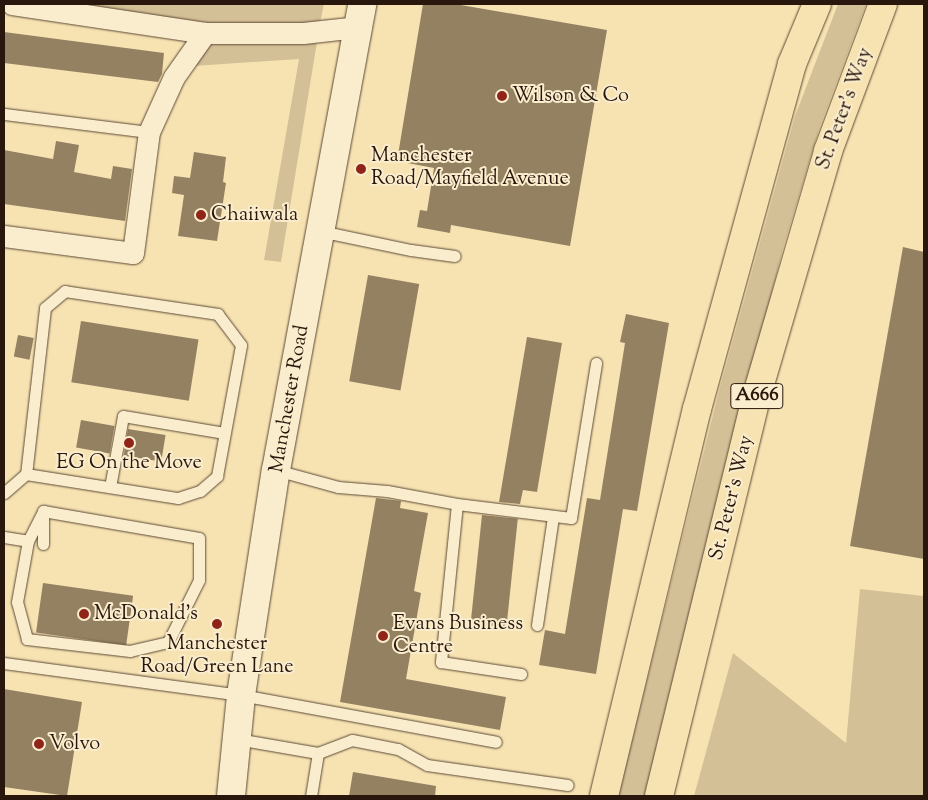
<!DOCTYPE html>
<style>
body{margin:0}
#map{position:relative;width:928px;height:800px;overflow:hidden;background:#f7e3b2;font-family:"Sorts Mill Goudy",serif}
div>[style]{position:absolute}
.green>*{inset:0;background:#d4c096}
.building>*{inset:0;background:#948162;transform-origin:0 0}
.roads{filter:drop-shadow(0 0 1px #5c4936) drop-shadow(0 0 1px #5c4936)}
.lane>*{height:11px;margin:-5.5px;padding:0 5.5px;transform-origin:5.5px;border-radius:5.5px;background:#faedcd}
.street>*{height:21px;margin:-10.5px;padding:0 10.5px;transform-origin:10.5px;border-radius:10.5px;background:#faedcd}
.secondary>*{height:28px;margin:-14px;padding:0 14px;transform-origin:14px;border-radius:14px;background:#faedcd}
.highway>*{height:28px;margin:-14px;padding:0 14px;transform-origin:14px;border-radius:14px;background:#f7e3b2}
.dots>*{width:14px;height:14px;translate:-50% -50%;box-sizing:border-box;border:2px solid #faedcd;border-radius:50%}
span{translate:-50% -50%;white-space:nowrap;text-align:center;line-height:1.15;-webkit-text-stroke:4px #faedcd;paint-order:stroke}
.shield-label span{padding:1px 4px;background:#faedcd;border:1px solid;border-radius:4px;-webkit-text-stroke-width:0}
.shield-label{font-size:19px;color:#29160c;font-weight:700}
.poi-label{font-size:20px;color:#29160c}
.left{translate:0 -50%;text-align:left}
.street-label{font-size:20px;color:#29160c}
.frame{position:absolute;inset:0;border:5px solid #29160c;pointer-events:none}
</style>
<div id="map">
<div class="green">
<i style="clip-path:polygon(72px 4px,324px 4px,320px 23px,208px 24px)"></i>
<i style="clip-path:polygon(838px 4px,866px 4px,820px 126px,783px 248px,647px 796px,618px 796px,719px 391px,795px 116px)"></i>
<i style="clip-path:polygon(210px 42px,317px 42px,281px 262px,264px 260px,299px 59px,194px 66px)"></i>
<i style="clip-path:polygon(860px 589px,924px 596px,924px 796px,694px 796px,733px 653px,846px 743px)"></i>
</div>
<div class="building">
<i style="clip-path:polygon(423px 4px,455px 4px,607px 30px,570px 246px,451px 225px,450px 233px,417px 227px,420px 210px,427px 211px,434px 168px,397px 161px)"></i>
<i style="clip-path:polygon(4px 32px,164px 53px,162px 74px,158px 82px,4px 63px)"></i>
<i style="clip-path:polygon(56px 141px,79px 145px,74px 172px,111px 179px,113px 166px,132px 169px,125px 221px,4px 204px,4px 150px,53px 159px)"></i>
<i style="clip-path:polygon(194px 152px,226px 157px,223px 182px,226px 183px,217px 241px,178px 236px,184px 195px,172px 193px,174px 176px,190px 178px)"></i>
<i style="clip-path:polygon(903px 247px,924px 252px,924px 559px,850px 546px)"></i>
<i style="left:368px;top:275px;width:52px;height:108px;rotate:10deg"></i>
<i style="clip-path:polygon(626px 314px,669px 323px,637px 511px,623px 509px,596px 674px,539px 665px,545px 630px,565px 634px,587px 498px,600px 500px,625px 343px,620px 342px)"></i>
<i style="left:81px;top:321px;width:119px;height:62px;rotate:9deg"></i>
<i style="left:18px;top:335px;width:16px;height:22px;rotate:11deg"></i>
<i style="clip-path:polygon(527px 337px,562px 343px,537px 492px,523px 490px,520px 504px,499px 502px)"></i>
<i style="left:81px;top:420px;width:34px;height:28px;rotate:10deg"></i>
<i style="left:128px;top:429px;width:38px;height:27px;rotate:9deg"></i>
<i style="clip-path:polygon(376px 498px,401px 501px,400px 508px,428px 513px,414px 591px,421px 593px,406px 679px,506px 697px,500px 730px,340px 702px)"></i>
<i style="left:482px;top:515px;width:36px;height:109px;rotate:6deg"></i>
<i style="left:43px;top:583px;width:91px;height:50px;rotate:8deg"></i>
<i style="clip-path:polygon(4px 689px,82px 702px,67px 796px,4px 787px)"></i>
<i style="clip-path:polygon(353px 772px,436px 786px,435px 796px,349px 796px)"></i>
</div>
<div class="roads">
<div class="lane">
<i style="left:4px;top:114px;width:146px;rotate:7.1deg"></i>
<i style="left:320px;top:231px;width:93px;rotate:11.8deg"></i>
<i style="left:411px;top:250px;width:44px;rotate:7.8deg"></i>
<i style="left:276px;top:470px;width:64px;rotate:15.3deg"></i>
<i style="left:338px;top:487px;width:49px;rotate:4.7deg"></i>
<i style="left:387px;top:491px;width:71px;rotate:10.5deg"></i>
<i style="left:457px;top:504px;width:159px;rotate:95.8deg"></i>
<i style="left:441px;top:662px;width:81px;rotate:8.5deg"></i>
<i style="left:110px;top:487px;width:72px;rotate:-79.6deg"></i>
<i style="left:123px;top:416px;width:103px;rotate:9.5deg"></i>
<i style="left:4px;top:493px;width:29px;rotate:-41deg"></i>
<i style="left:26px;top:474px;width:154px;rotate:9deg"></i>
<i style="left:178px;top:498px;width:23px;rotate:-18deg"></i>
<i style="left:200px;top:491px;width:23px;rotate:-41deg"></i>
<i style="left:217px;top:476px;width:133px;rotate:-79.6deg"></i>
<i style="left:241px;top:345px;width:39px;rotate:-127deg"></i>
<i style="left:218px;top:314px;width:155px;rotate:-171.5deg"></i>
<i style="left:65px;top:291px;width:26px;rotate:140deg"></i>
<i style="left:45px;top:308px;width:167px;rotate:96.5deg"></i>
<i style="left:457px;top:504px;width:115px;rotate:7deg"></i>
<i style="left:571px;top:518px;width:157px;rotate:-80.8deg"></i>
<i style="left:43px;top:511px;width:158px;rotate:9.8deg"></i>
<i style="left:199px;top:538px;width:42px;rotate:90deg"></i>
<i style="left:199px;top:580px;width:69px;rotate:116.6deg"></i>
<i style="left:168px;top:642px;width:39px;rotate:167deg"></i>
<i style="left:130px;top:651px;width:104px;rotate:-173.4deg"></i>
<i style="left:27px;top:639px;width:38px;rotate:-105deg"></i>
<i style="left:17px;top:602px;width:62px;rotate:-79.8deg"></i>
<i style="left:28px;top:541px;width:34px;rotate:-63deg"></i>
<i style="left:43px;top:514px;width:30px;rotate:90deg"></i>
<i style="left:4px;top:537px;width:24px;rotate:9deg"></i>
<i style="left:537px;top:625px;width:110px;rotate:-81.6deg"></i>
<i style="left:4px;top:663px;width:239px;rotate:7.7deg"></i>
<i style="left:241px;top:695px;width:259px;rotate:10.4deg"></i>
<i style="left:237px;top:739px;width:82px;rotate:9.8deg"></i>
<i style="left:318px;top:753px;width:44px;rotate:99.2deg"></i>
<i style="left:318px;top:753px;width:36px;rotate:-21deg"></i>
<i style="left:352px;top:740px;width:47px;rotate:11.1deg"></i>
<i style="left:398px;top:749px;width:33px;rotate:29deg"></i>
<i style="left:427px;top:765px;width:142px;rotate:8.1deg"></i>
</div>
<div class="street">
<i style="left:12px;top:4px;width:195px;rotate:8.5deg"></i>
<i style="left:205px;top:33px;width:98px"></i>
<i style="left:303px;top:33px;width:54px;rotate:-6.3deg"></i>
<i style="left:4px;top:236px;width:130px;rotate:7.5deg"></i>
<i style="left:133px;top:253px;width:122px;rotate:-82.5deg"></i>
<i style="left:149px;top:132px;width:60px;rotate:-65.6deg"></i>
<i style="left:174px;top:77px;width:54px;rotate:-54.8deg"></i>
</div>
<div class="secondary">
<i style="left:231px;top:796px;width:101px;rotate:-84.3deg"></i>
<i style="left:241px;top:695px;width:228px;rotate:-81.2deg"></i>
<i style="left:276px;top:470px;width:474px;rotate:-79.5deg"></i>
</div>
<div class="highway">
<i style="left:604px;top:796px;width:398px;rotate:-76.5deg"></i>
<i style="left:697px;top:409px;width:358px;rotate:-74.6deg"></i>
<i style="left:792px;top:64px;width:65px;rotate:-67.4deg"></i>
<i style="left:659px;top:796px;width:410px;rotate:-76.3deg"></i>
<i style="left:756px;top:398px;width:257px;rotate:-73.7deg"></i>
<i style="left:828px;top:151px;width:157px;rotate:-69.5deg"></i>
</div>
</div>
<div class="dots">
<i style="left:502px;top:96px;background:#8f2418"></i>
<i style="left:361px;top:169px;background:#8f2418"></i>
<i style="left:201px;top:215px;background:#8f2418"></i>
<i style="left:129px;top:443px;background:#8f2418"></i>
<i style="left:84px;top:614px;background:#8f2418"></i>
<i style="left:217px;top:624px;background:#8f2418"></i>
<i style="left:383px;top:636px;background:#8f2418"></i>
<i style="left:39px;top:744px;background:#8f2418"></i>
</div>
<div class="shield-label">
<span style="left:757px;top:396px">A666</span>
</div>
<div class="poi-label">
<span class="left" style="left:512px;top:96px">Wilson &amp; Co</span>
<span class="left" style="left:371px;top:168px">Manchester<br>Road/Mayfield Avenue</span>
<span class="left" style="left:211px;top:215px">Chaiiwala</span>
<span style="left:129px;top:463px">EG On the Move</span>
<span class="left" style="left:94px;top:614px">McDonald's</span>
<span class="left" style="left:393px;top:636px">Evans Business<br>Centre</span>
<span style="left:217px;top:656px">Manchester<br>Road/Green Lane</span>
<span class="left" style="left:49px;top:744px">Volvo</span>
</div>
<div class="street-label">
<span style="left:845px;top:109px;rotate:-70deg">St. Peter's Way</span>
<span style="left:290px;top:399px;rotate:-80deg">Manchester Road</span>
<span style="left:732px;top:498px;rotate:-76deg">St. Peter's Way</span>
</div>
<div class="frame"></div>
</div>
